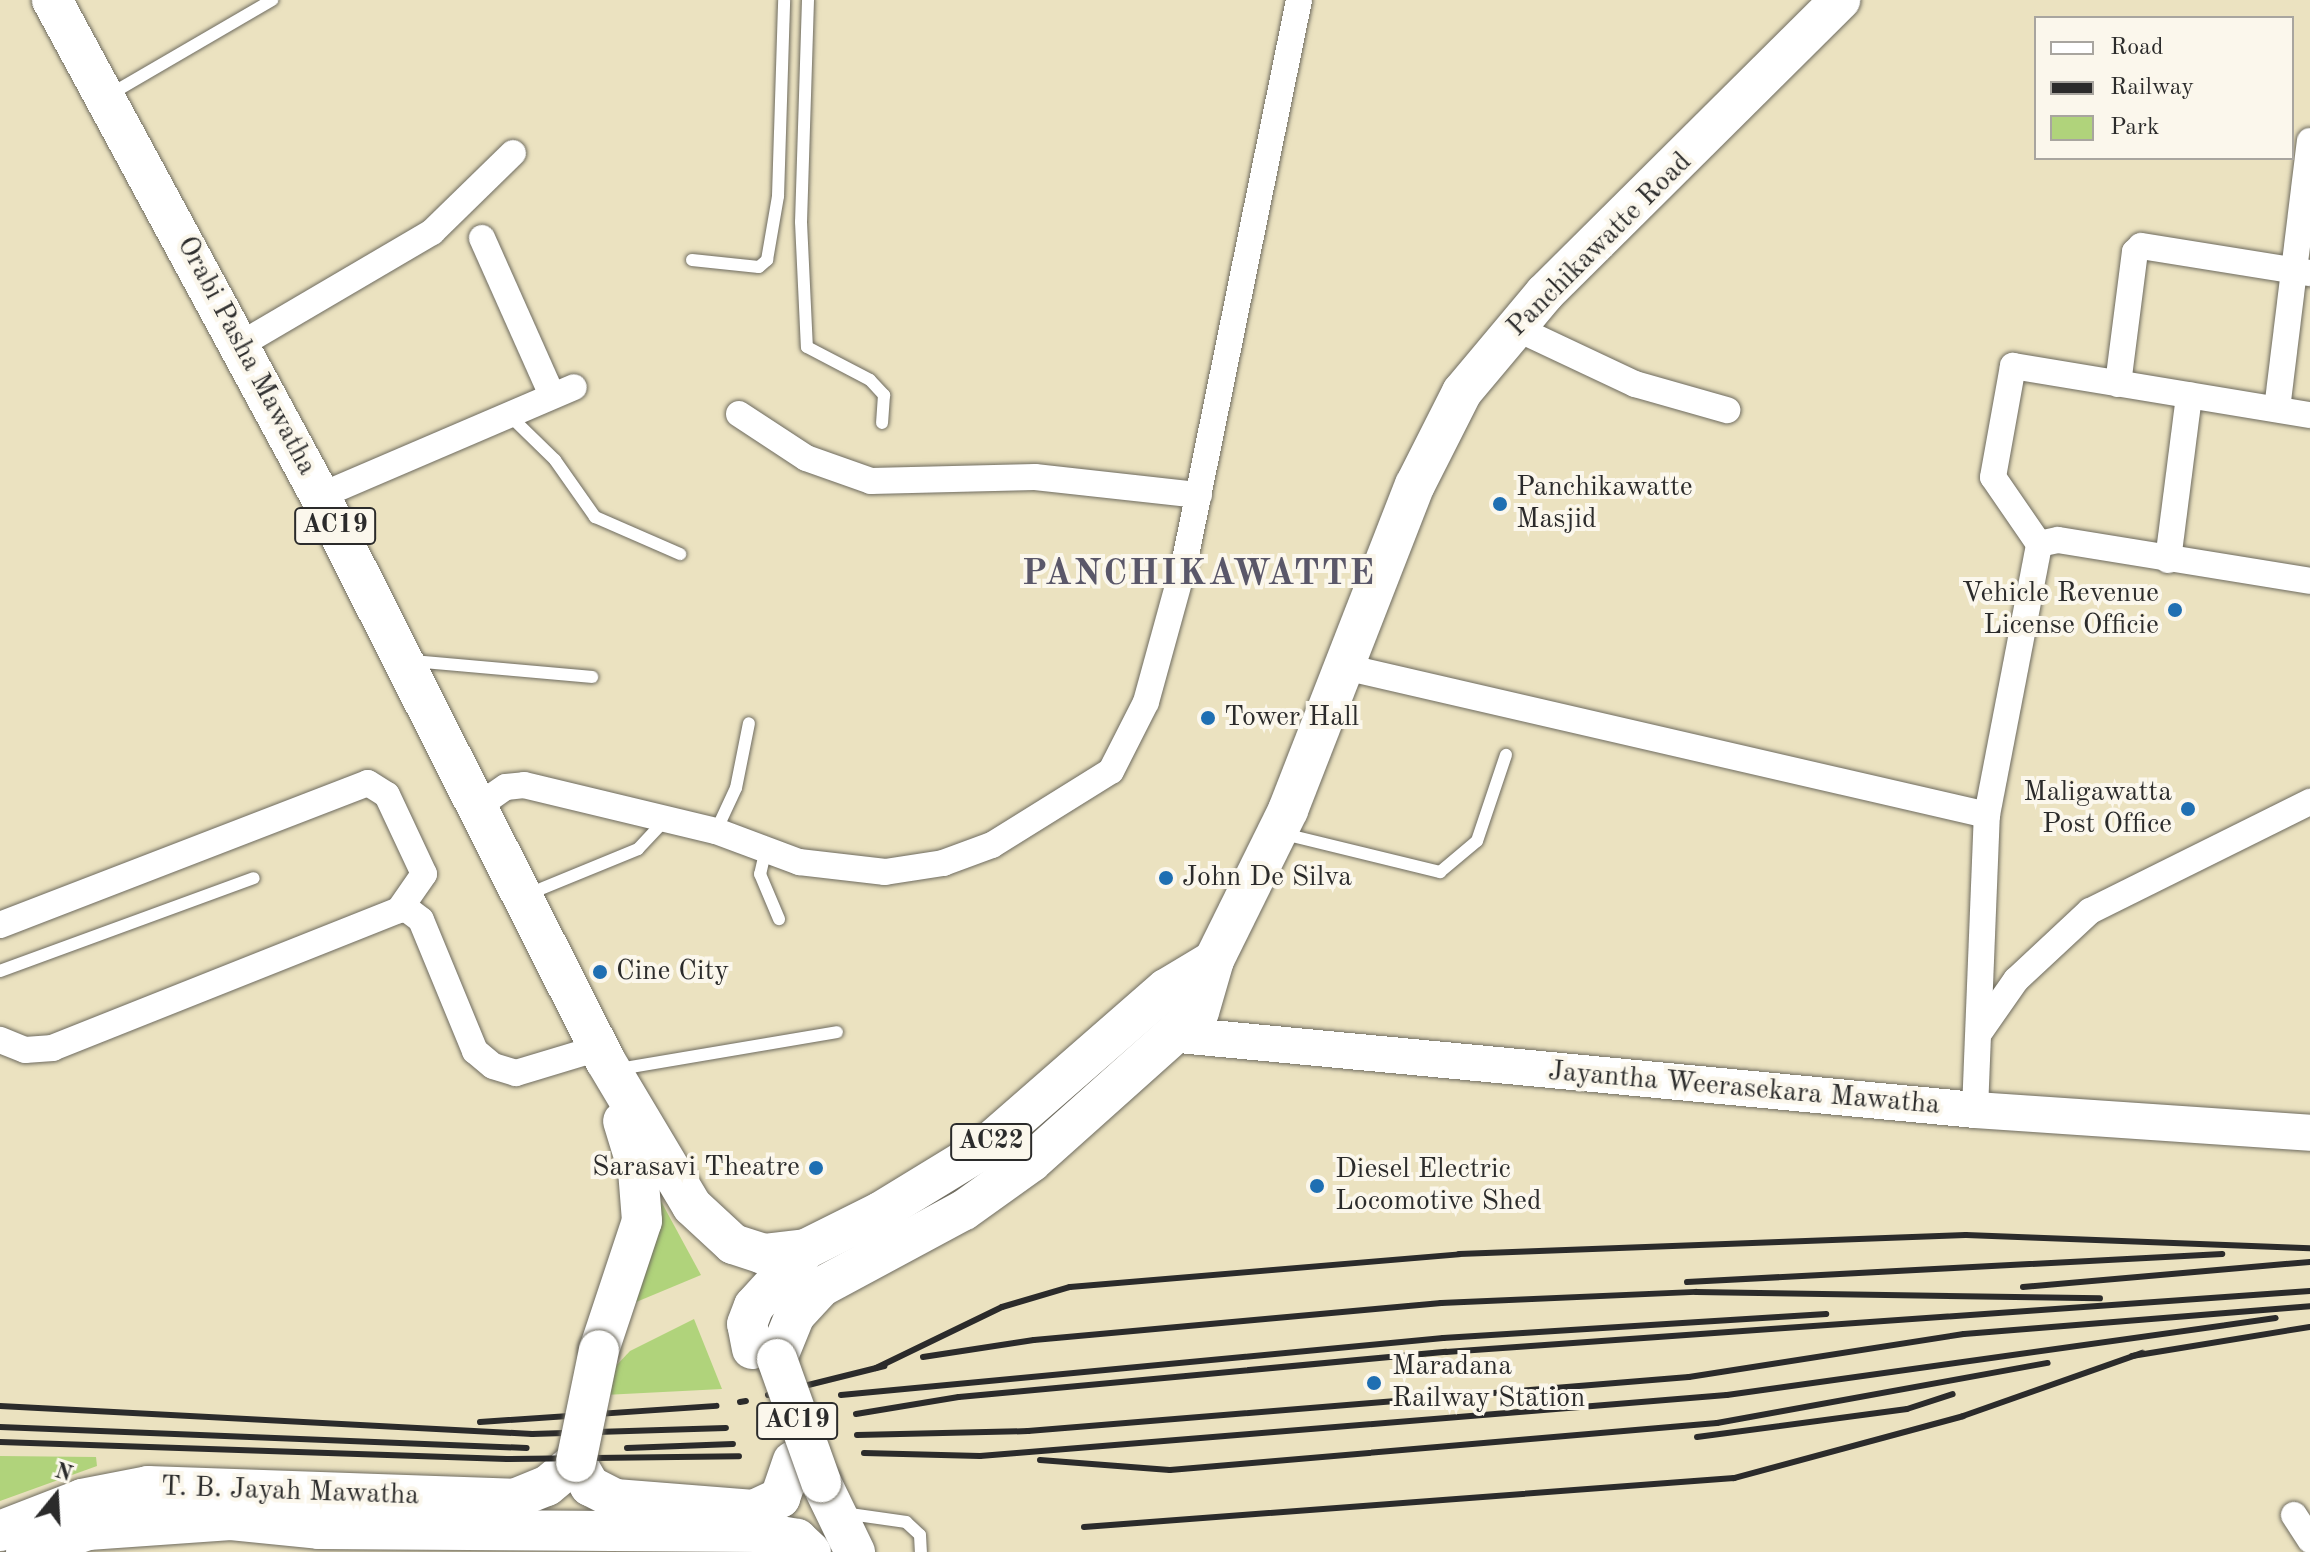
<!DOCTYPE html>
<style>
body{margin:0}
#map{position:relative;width:2310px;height:1552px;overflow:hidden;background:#ebe2c0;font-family:"Old Standard TT",serif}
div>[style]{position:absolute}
.green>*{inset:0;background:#b0d37b}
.roads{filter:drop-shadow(0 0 2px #6e6b5f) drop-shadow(0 0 2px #6e6b5f)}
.service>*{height:12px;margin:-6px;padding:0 6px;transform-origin:6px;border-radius:6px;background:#fff}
.minor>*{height:26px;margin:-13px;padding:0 13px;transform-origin:13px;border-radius:13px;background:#fff}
.secondary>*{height:36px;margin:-18px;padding:0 18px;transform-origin:18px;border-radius:18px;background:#fff}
.primary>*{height:40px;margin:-20px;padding:0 20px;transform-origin:20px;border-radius:20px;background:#fff}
.rail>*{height:6px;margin:-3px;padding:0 3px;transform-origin:3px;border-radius:3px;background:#2b2b2b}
.bridges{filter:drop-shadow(0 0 2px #6e6b5f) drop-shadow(0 0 2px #6e6b5f)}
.primary-bridge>*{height:40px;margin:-20px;padding:0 20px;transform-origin:20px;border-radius:20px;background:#fff}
.dots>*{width:22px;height:22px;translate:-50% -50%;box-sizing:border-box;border:4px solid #fbf7ec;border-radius:50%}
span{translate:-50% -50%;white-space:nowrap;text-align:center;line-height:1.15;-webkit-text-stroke:8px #fbf7ec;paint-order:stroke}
.shield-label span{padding:2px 6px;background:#fbf7ec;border:2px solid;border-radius:6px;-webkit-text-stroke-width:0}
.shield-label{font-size:26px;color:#2b2b2b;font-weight:700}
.street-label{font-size:28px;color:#2b2b2b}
.poi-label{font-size:28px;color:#2b2b2b}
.left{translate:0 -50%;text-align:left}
.right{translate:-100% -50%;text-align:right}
.district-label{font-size:36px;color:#5a5769;font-weight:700;letter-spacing:2px}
.legend{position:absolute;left:2034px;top:16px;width:260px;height:144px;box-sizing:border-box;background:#fbf7ec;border:2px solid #a8a59f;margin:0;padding:10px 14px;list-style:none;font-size:24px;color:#2b2b2b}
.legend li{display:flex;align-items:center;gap:16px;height:40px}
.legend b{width:40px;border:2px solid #a8a59f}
.north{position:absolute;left:16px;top:1456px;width:80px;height:80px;-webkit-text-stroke:6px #fbf7ec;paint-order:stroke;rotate:18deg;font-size:22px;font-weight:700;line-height:32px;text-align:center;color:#2b2b2b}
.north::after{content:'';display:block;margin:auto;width:28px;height:36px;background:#2b2b2b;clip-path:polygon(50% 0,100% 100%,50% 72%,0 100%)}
</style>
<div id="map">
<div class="green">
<i style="clip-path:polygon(650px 1181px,701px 1275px,629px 1305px)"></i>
<i style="clip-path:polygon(694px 1319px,722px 1389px,604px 1395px,612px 1370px,630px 1351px)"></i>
<i style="clip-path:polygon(0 1456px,96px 1457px,97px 1466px,0 1501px)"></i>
</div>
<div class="roads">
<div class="service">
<i style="left:808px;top:0;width:222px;rotate:91.8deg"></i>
<i style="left:801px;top:222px;width:125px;rotate:87.3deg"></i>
<i style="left:807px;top:347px;width:71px;rotate:27.6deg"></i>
<i style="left:870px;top:380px;width:21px;rotate:47deg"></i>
<i style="left:884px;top:395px;width:28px;rotate:94deg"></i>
<i style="left:109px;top:95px;width:189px;rotate:-30.2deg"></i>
<i style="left:692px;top:260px;width:67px;rotate:6deg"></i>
<i style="left:759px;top:267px;width:11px;rotate:-41deg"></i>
<i style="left:767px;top:260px;width:65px;rotate:-80.2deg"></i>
<i style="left:778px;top:196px;width:196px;rotate:-88.2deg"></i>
<i style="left:511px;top:417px;width:62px;rotate:44.3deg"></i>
<i style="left:555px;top:460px;width:70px;rotate:54.9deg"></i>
<i style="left:595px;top:517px;width:93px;rotate:23.5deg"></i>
<i style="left:413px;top:661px;width:180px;rotate:5.1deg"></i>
<i style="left:716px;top:831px;width:47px;rotate:-65.1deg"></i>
<i style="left:736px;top:788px;width:66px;rotate:-78.7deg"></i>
<i style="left:1284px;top:834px;width:161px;rotate:13.7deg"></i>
<i style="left:1440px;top:872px;width:48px;rotate:-40deg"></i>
<i style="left:1477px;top:841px;width:91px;rotate:-71.4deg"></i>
<i style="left:765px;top:853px;width:22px;rotate:103deg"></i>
<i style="left:760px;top:874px;width:49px;rotate:67.1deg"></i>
<i style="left:526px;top:895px;width:121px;rotate:-22.3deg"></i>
<i style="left:638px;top:849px;width:42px;rotate:-46.9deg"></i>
<i style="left:0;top:971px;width:270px;rotate:-20.1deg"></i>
<i style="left:619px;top:1069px;width:221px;rotate:-9.6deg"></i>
<i style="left:843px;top:1513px;width:64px;rotate:8.1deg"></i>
<i style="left:906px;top:1522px;width:19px;rotate:43deg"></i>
<i style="left:920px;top:1535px;width:17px;rotate:87deg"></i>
</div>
<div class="minor">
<i style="left:482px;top:238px;width:172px;rotate:66deg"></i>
<i style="left:1516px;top:328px;width:132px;rotate:25.2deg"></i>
<i style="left:1635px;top:384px;width:96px;rotate:15.8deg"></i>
<i style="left:238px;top:346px;width:225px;rotate:-30.4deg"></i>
<i style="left:432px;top:232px;width:113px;rotate:-44.3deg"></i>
<i style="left:2118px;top:384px;width:133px;rotate:-82.7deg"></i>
<i style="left:2135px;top:252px;width:8px;rotate:-45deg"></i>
<i style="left:2141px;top:246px;width:171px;rotate:9.1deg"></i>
<i style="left:2277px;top:409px;width:270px;rotate:-83deg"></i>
<i style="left:739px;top:414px;width:80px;rotate:33.3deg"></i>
<i style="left:806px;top:458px;width:69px;rotate:19.5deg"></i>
<i style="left:871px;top:481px;width:164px;rotate:-1.4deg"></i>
<i style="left:1035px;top:477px;width:165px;rotate:6.3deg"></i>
<i style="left:320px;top:496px;width:276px;rotate:-23.2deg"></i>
<i style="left:2039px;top:544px;width:81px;rotate:-124.5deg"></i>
<i style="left:1993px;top:477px;width:113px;rotate:-79.8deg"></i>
<i style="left:2013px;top:366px;width:301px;rotate:9.4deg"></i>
<i style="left:2039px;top:544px;width:19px;rotate:-12deg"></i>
<i style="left:2058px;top:540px;width:255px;rotate:9.2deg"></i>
<i style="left:2168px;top:560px;width:166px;rotate:-82.7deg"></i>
<i style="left:1345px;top:667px;width:659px;rotate:12.98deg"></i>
<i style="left:477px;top:807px;width:35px;rotate:-35deg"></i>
<i style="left:506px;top:787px;width:18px;rotate:-6deg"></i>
<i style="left:524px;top:785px;width:197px;rotate:13.5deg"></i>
<i style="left:716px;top:831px;width:89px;rotate:20.5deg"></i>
<i style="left:799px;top:862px;width:87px;rotate:6.6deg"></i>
<i style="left:885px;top:872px;width:59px;rotate:-8.8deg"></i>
<i style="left:943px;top:863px;width:52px;rotate:-20.2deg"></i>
<i style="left:992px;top:845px;width:140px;rotate:-31.9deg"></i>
<i style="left:1111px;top:771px;width:77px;rotate:-63.1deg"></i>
<i style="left:1146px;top:702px;width:147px;rotate:-74.6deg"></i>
<i style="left:1185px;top:560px;width:571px;rotate:-78.49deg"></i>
<i style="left:404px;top:907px;width:21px;rotate:37deg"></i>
<i style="left:421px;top:920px;width:142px;rotate:67.6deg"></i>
<i style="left:475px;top:1051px;width:23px;rotate:40deg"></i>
<i style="left:493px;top:1066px;width:24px;rotate:17deg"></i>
<i style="left:516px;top:1073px;width:87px;rotate:-16.8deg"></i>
<i style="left:0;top:925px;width:394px;rotate:-21.1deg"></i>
<i style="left:368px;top:783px;width:22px;rotate:32deg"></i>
<i style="left:387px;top:795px;width:87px;rotate:64.9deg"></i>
<i style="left:424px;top:874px;width:44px;rotate:124.8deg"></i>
<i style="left:399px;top:910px;width:373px;rotate:158.3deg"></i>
<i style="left:53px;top:1048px;width:28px;rotate:176deg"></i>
<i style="left:25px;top:1050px;width:27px;rotate:-158deg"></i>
<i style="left:1979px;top:1033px;width:65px;rotate:-55.1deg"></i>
<i style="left:2016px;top:980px;width:101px;rotate:-43deg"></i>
<i style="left:2090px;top:911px;width:246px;rotate:-26.4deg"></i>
<i style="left:1975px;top:1110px;width:295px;rotate:-87.7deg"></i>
<i style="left:1987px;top:815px;width:276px;rotate:-79.1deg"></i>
<i style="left:2294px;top:1515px;width:30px;rotate:57deg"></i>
</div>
<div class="secondary">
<i style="left:1179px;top:1035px;width:800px;rotate:5.38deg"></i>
<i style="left:1975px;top:1110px;width:336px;rotate:3.9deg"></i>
</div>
<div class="primary">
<i style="left:52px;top:0;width:564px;rotate:61.62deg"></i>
<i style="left:320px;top:496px;width:632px;rotate:63.19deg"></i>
<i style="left:605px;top:1060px;width:170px;rotate:59.2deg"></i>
<i style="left:692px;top:1206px;width:56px;rotate:42.8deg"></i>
<i style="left:733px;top:1244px;width:32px;rotate:18deg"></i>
<i style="left:763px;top:1254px;width:43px;rotate:-6.6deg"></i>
<i style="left:806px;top:1249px;width:83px;rotate:-26.6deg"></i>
<i style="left:880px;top:1212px;width:117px;rotate:-31.4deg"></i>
<i style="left:980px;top:1151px;width:247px;rotate:-41.1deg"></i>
<i style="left:1166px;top:989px;width:56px;rotate:-31.1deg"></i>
<i style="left:752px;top:1349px;width:25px;rotate:-101deg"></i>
<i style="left:747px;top:1324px;width:19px;rotate:-69deg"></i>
<i style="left:754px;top:1306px;width:77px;rotate:-47.6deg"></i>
<i style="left:599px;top:1350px;width:136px;rotate:-71.6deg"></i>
<i style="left:642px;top:1221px;width:51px;rotate:-94.5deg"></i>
<i style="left:638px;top:1170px;width:51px;rotate:-107deg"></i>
<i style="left:777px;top:1359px;width:48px;rotate:-67.8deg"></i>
<i style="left:795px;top:1315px;width:38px;rotate:-47deg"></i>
<i style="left:821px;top:1287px;width:162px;rotate:-28.3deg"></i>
<i style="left:964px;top:1210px;width:82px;rotate:-35.6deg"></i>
<i style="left:1031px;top:1162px;width:225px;rotate:-41.8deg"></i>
<i style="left:1199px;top:1012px;width:54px;rotate:-73.9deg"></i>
<i style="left:1214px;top:960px;width:167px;rotate:-63.7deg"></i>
<i style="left:1288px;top:810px;width:349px;rotate:-68.7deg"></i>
<i style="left:1415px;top:485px;width:104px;rotate:-63.2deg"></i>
<i style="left:1462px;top:392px;width:129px;rotate:-50deg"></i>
<i style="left:1545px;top:293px;width:416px;rotate:-44.8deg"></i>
<i style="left:821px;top:1482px;width:78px;rotate:64.1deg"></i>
<i style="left:0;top:1531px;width:88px;rotate:-21.3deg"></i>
<i style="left:82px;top:1499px;width:67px;rotate:-11.1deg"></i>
<i style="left:148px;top:1486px;width:366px;rotate:2deg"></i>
<i style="left:514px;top:1499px;width:35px;rotate:-22deg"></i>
<i style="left:547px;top:1486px;width:38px;rotate:-40deg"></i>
<i style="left:576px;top:1462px;width:28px;rotate:60deg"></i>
<i style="left:590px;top:1486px;width:28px;rotate:27deg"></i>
<i style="left:615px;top:1499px;width:139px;rotate:4.5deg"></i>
<i style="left:754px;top:1510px;width:29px;rotate:-25deg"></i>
<i style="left:780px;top:1498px;width:39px;rotate:-71deg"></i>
<i style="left:26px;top:1552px;width:66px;rotate:-19.5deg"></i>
<i style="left:88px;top:1530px;width:143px;rotate:-4deg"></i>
<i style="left:231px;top:1520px;width:88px;rotate:5.8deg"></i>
<i style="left:319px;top:1529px;width:438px;rotate:0.4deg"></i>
<i style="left:757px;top:1532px;width:41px;rotate:9.9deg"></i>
<i style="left:797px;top:1539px;width:19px;rotate:43deg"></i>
</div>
</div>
<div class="rail">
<i style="left:1687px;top:1282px;width:536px;rotate:-3deg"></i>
<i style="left:2023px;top:1287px;width:288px;rotate:-5deg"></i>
<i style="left:2132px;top:1356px;width:180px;rotate:-9.3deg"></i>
<i style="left:923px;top:1357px;width:112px;rotate:-8.7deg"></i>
<i style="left:1034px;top:1340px;width:409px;rotate:-5.2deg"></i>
<i style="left:1441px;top:1303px;width:255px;rotate:-2.5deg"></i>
<i style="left:1696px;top:1292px;width:404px;rotate:0.9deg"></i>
<i style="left:876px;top:1368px;width:140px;rotate:-25.8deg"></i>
<i style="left:1002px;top:1307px;width:71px;rotate:-16.4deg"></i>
<i style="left:1070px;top:1287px;width:390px;rotate:-4.8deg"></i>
<i style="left:1459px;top:1254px;width:507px;rotate:-2.15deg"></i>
<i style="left:1966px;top:1235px;width:344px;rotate:2.2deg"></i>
<i style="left:768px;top:1395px;width:120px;rotate:-14deg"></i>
<i style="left:841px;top:1395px;width:605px;rotate:-5.41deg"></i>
<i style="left:1443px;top:1338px;width:384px;rotate:-3.6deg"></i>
<i style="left:740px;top:1402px;width:6px;rotate:-9deg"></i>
<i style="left:0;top:1406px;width:533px;rotate:3.01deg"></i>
<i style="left:532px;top:1434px;width:194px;rotate:-1.8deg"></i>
<i style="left:856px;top:1414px;width:104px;rotate:-9.4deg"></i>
<i style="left:959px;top:1397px;width:489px;rotate:-5.3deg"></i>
<i style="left:1446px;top:1352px;width:866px;rotate:-4.04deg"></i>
<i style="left:480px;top:1422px;width:237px;rotate:-3.9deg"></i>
<i style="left:0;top:1427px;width:527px;rotate:2.28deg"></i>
<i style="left:857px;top:1435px;width:171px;rotate:-1.3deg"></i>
<i style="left:1028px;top:1431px;width:663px;rotate:-4.67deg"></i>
<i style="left:1689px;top:1377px;width:278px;rotate:-8.9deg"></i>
<i style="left:1964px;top:1334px;width:347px;rotate:-4.6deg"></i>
<i style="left:1697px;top:1437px;width:212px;rotate:-7.6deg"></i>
<i style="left:1907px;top:1409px;width:48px;rotate:-18.1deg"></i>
<i style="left:0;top:1442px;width:507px;rotate:1.92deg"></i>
<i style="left:507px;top:1459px;width:232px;rotate:-0.7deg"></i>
<i style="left:627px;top:1448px;width:106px;rotate:-2.2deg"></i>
<i style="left:864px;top:1453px;width:116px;rotate:1.5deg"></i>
<i style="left:980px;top:1456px;width:749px;rotate:-4.67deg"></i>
<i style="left:1727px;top:1395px;width:554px;rotate:-7.98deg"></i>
<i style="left:1040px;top:1460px;width:130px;rotate:4.4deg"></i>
<i style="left:1170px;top:1470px;width:549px;rotate:-4.91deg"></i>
<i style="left:1717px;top:1423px;width:336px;rotate:-10.3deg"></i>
<i style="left:1084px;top:1527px;width:652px;rotate:-4.31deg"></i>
<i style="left:1734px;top:1478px;width:237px;rotate:-15.1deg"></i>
<i style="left:1963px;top:1416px;width:190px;rotate:-19.4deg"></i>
</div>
<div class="bridges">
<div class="primary-bridge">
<i style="left:777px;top:1359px;width:131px;rotate:70.3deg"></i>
<i style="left:576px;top:1462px;width:114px;rotate:-78.4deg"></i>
</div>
</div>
<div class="dots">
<i style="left:1500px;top:504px;background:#1f6fb2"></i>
<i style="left:2175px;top:610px;background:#1f6fb2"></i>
<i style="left:1208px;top:718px;background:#1f6fb2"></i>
<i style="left:2188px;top:809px;background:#1f6fb2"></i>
<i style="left:1166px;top:878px;background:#1f6fb2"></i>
<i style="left:600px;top:972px;background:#1f6fb2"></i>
<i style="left:816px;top:1168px;background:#1f6fb2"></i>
<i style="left:1317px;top:1186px;background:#1f6fb2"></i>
<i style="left:1374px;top:1383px;background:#1f6fb2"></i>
</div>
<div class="shield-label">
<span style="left:335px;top:526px">AC19</span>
<span style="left:991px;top:1142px">AC22</span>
<span style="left:797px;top:1421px">AC19</span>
</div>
<div class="street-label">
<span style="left:1600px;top:245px;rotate:-45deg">Panchikawatte Road</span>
<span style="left:246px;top:356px;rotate:62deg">Orabi Pasha Mawatha</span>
<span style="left:1744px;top:1089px;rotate:5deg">Jayantha Weerasekara Mawatha</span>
<span style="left:290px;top:1492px;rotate:2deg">T. B. Jayah Mawatha</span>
</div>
<div class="poi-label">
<span class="left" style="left:1516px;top:504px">Panchikawatte<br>Masjid</span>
<span class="right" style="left:2159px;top:610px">Vehicle Revenue<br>License Officie</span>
<span class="left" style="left:1224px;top:718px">Tower Hall</span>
<span class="right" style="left:2172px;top:809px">Maligawatta<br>Post Office</span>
<span class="left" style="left:1182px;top:878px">John De Silva</span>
<span class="left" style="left:616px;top:972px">Cine City</span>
<span class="right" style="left:800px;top:1168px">Sarasavi Theatre</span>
<span class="left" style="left:1335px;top:1186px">Diesel Electric<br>Locomotive Shed</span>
<span class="left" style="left:1392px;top:1383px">Maradana<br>Railway Station</span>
</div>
<div class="district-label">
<span style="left:1199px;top:576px">PANCHIKAWATTE</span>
</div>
<ul class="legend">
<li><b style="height:10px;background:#fff"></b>Road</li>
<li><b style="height:10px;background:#2b2b2b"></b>Railway</li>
<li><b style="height:22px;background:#b0d37b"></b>Park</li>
</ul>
<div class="north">N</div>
</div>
